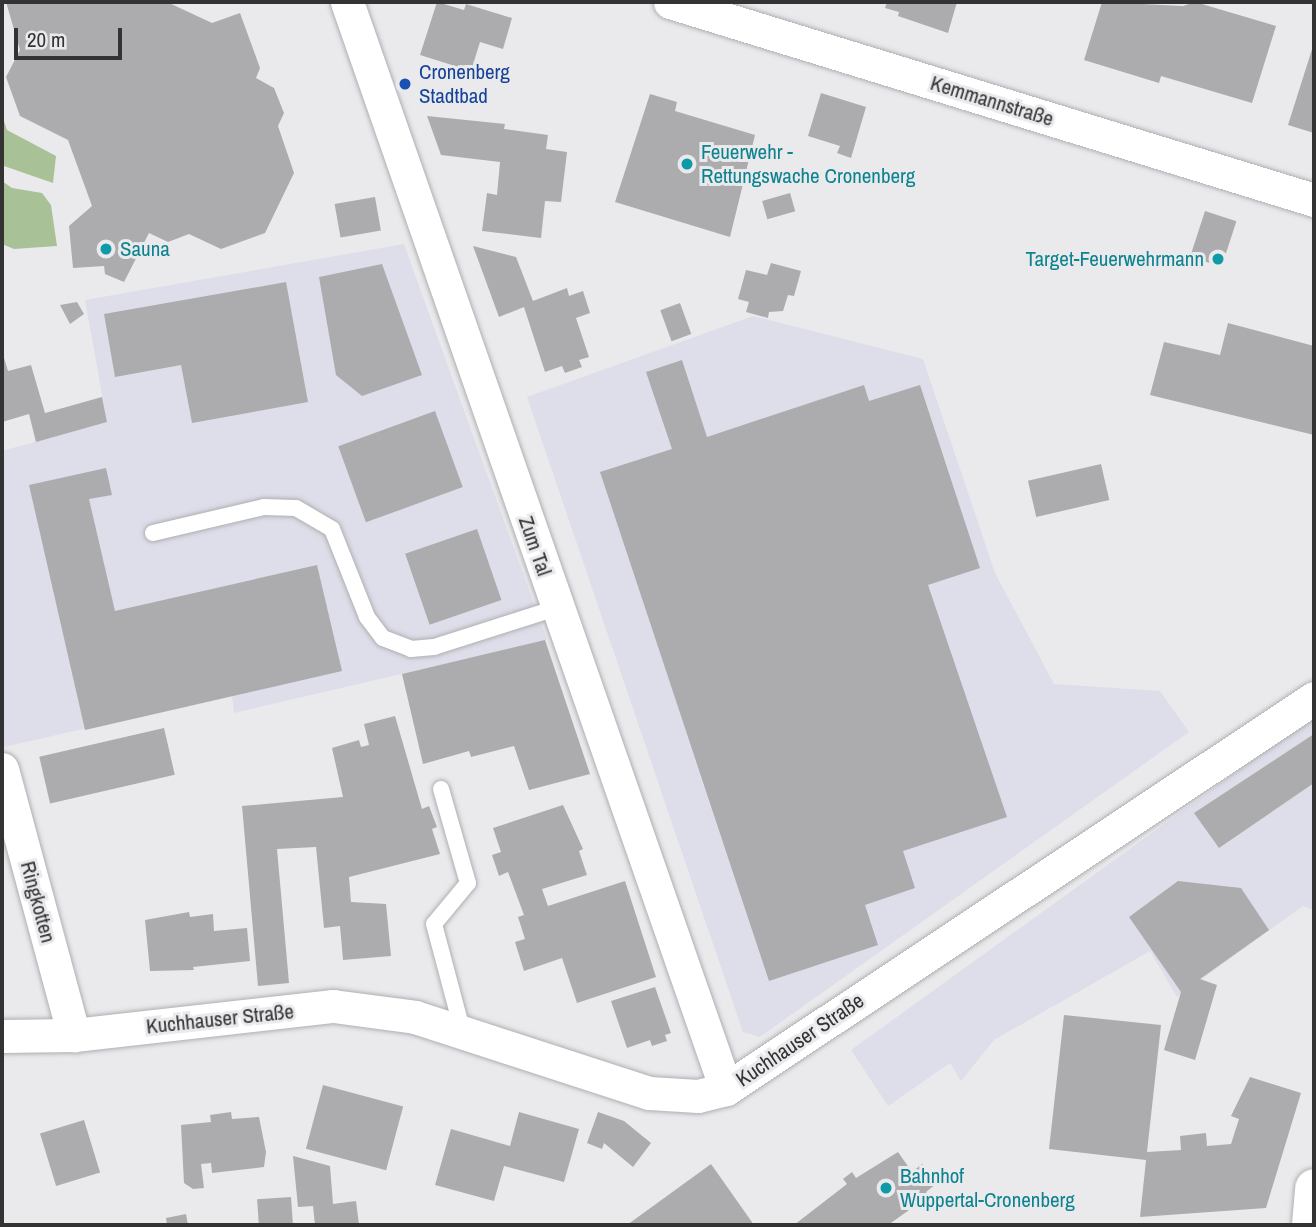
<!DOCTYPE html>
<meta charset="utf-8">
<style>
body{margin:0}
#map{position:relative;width:1316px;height:1227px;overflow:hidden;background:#eaeaed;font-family:"Archivo Narrow",sans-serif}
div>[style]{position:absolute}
.built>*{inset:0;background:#dddee9}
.green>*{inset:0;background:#a9c197}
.building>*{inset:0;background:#acabae;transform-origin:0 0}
.roads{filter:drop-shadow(0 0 2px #afafb3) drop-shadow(0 0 2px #afafb3)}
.lane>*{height:16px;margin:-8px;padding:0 8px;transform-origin:8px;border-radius:8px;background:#fff}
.street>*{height:33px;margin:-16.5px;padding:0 16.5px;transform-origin:16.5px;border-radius:16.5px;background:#fff}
.secondary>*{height:38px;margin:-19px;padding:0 19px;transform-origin:19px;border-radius:19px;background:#fff}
.dots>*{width:19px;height:19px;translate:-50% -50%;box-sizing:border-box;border:4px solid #eaeaed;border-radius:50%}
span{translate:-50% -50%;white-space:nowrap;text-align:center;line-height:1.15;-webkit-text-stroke:6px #eaeaed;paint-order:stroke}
.transit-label{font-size:21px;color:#164399}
.left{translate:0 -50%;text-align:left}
.street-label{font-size:21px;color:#333334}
.culture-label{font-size:21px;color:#0d838f}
.right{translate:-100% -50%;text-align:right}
.frame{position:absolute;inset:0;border:4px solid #333334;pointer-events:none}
.scale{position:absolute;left:14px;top:28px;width:108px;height:32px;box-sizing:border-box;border:4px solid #333334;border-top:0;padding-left:9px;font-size:21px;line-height:24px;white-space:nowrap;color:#333334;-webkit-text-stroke:5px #eaeaed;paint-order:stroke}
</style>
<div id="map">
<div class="built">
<i style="clip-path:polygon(404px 244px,547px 640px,234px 713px,232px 695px,4px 747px,2px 451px,107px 422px,85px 300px)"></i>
<i style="clip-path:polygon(753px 316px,923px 359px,995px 573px,1054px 684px,1160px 691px,1189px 732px,760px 1037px,743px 1032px,527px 397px)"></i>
<i style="clip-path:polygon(1314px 716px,1314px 910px,1303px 906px,1177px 997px,1150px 951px,994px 1040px,961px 1081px,950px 1063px,888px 1106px,851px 1050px)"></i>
</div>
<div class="green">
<i style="clip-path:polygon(2px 115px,7px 130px,56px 156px,53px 183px,4px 166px,2px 169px)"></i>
<i style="clip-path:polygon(2px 181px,12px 188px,42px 193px,51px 205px,57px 246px,14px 249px,2px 244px)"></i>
</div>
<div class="building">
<i style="clip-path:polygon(6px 2px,167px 2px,212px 23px,240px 13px,260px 68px,256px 78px,274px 88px,284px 113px,278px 126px,294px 173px,265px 233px,221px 249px,189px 234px,168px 242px,149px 233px,124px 282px,105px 274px,104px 266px,73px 268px,69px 226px,92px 206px,68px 140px,20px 116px,6px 77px,20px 50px)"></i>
<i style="clip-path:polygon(437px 2px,464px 10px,466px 4px,512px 18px,503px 49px,480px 42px,471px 71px,420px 55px)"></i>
<i style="clip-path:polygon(887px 2px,957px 2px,948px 33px,898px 16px,899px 12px,885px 8px)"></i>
<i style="clip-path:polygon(1102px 2px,1183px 6px,1195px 2px,1276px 26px,1252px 103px,1161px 76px,1159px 83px,1084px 60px)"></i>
<i style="clip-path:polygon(1314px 43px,1314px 133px,1288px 125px)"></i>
<i style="clip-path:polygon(821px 93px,866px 107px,851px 158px,837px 153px,840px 146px,808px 136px)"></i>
<i style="clip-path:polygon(650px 94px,677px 102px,675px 111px,755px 135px,730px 237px,615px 202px)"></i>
<i style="clip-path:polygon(427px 116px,505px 124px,504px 129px,548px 135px,546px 149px,567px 152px,561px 202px,545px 201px,541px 238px,482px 231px,487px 193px,497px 195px,500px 162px,441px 155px)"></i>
<i style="left:790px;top:193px;width:19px;height:29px;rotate:74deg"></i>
<i style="left:375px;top:197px;width:34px;height:41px;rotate:80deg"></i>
<i style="left:1205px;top:211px;width:33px;height:48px;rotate:18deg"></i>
<i style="clip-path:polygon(473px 246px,516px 257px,533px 301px,567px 288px,569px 296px,583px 291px,590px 313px,576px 318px,589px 357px,579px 360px,582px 367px,565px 373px,562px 366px,545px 372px,524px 307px,499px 317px)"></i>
<i style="clip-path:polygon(771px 263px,801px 271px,794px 296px,788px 295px,783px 311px,769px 312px,768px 318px,746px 312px,749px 302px,738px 299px,746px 270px,767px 275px)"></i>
<i style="clip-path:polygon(382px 264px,422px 375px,362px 396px,336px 375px,319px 277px)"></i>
<i style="clip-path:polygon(286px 282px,308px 402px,192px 423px,181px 365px,115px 377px,104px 314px)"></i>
<i style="clip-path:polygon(77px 302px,84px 314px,70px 324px,60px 305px)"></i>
<i style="left:680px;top:303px;width:33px;height:21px;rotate:70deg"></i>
<i style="clip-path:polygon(1228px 323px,1314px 346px,1314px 435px,1150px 395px,1164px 342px,1220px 355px)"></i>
<i style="clip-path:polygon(2px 351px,8px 371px,31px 365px,45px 413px,102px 397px,107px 422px,36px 442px,29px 414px,2px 422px)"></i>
<i style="clip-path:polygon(682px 360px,707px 437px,864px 385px,869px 401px,920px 385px,980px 568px,928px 585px,1007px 817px,903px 851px,915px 888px,865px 905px,878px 945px,769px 981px,600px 472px,672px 449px,646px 372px)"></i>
<i style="left:435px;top:411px;width:81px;height:103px;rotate:70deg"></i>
<i style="left:1101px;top:464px;width:37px;height:75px;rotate:77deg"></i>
<i style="clip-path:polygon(106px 468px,112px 495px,89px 499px,115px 611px,317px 565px,342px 671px,85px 730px,29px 485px)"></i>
<i style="left:477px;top:529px;width:75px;height:76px;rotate:71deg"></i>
<i style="clip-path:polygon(545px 640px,590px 774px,529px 790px,514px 746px,471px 757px,469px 751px,423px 764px,402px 674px)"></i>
<i style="clip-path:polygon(395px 716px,422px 809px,429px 806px,437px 827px,432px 829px,440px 854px,349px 877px,351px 902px,386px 904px,391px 956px,343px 960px,340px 926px,324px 928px,316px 847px,277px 849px,289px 983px,258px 986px,242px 806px,343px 797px,332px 748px,359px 740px,361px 747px,369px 745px,364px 724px)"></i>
<i style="left:164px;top:728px;width:48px;height:128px;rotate:77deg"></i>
<i style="clip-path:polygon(1314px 734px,1314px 783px,1219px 848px,1194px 813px)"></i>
<i style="clip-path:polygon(563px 805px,583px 849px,579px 851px,587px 875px,542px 889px,548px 906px,625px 881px,656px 977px,577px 1003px,562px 958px,524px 971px,515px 942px,525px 939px,518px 917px,524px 915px,508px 872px,499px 876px,492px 855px,501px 852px,493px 828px)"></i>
<i style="clip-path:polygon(1178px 881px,1241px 888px,1269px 930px,1200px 979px,1217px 985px,1195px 1060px,1164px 1050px,1181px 992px,1129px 917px)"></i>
<i style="clip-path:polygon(189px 912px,190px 917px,213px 914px,214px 931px,247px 928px,250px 961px,193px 967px,194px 970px,150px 971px,145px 920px)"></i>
<i style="clip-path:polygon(655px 987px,671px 1033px,665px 1035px,667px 1041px,652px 1046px,650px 1040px,627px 1048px,611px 1001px)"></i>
<i style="clip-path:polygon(1064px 1015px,1161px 1025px,1147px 1152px,1181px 1150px,1180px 1136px,1206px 1133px,1207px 1146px,1231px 1144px,1239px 1119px,1231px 1116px,1250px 1077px,1301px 1093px,1266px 1208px,1140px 1217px,1146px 1160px,1049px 1149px)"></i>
<i style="left:323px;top:1085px;width:83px;height:66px;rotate:15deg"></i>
<i style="clip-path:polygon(231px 1112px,232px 1119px,259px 1117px,266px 1152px,264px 1167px,212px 1173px,211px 1163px,201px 1164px,204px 1188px,193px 1189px,184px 1183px,181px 1125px,211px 1122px,210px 1115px)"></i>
<i style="clip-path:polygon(519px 1112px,579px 1129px,564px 1182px,504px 1166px,494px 1201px,435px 1185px,451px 1129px,510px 1146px)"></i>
<i style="clip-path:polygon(598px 1112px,624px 1121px,651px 1143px,633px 1167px,604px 1143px,602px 1149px,587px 1143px)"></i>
<i style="left:84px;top:1120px;width:55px;height:46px;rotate:73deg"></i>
<i style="clip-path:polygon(898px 1152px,912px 1172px,922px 1164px,936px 1184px,926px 1192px,929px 1196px,888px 1225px,794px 1225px,847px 1184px,843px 1179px,852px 1172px,856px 1178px)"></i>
<i style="clip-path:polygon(293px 1156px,330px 1166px,333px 1204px,356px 1201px,359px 1225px,315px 1225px,313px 1206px,298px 1207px)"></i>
<i style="clip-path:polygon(711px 1164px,754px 1225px,627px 1225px)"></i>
<i style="left:291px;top:1197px;width:28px;height:34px;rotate:86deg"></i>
<i style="clip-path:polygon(186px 1214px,188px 1225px,167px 1225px,166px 1218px)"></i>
</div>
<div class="roads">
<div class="lane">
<i style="left:153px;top:533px;width:114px;rotate:-13.2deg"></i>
<i style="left:264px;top:507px;width:32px;rotate:2deg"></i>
<i style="left:296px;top:508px;width:42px;rotate:30.3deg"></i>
<i style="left:332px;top:529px;width:95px;rotate:68.3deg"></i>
<i style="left:367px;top:617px;width:26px;rotate:53deg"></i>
<i style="left:383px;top:638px;width:30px;rotate:21deg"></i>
<i style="left:411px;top:649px;width:23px;rotate:-5deg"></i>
<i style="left:434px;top:647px;width:128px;rotate:-17.7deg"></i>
<i style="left:441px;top:789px;width:98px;rotate:74deg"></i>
<i style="left:468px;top:883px;width:53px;rotate:129.7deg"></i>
<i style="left:434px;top:924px;width:113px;rotate:75.1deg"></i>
</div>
<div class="street">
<i style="left:347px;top:2px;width:1151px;rotate:70.78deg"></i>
<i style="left:670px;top:2px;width:674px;rotate:17.09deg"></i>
<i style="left:2px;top:769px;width:276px;rotate:74.9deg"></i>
<i style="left:2px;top:1036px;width:72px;rotate:-0.8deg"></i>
<i style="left:74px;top:1035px;width:261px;rotate:-6.4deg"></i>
<i style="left:333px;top:1006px;width:83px;rotate:7.6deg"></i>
<i style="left:415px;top:1017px;width:246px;rotate:18deg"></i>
<i style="left:649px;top:1093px;width:49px;rotate:3.5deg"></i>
<i style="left:698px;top:1096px;width:29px;rotate:-14deg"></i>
<i style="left:726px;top:1089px;width:706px;rotate:-33.62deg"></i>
</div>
<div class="secondary">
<i style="left:1311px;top:1225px;width:37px;rotate:-85deg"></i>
</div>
</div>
<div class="dots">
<i style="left:405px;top:84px;background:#1a4fb4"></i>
<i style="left:687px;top:164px;background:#0f9aa8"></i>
<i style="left:106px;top:249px;background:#0f9aa8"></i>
<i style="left:1218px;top:259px;background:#0f9aa8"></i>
<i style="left:886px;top:1188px;background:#0f9aa8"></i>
</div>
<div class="transit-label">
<span class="left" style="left:419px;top:84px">Cronenberg<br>Stadtbad</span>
</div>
<div class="street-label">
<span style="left:992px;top:101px;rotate:17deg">Kemmannstraße</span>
<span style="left:535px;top:546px;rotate:71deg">Zum Tal</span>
<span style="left:38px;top:902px;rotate:75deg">Ringkotten</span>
<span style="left:220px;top:1019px;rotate:-6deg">Kuchhauser Straße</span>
<span style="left:800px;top:1040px;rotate:-34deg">Kuchhauser Straße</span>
</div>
<div class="culture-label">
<span class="left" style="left:701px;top:164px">Feuerwehr -<br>Rettungswache Cronenberg</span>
<span class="left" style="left:120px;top:249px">Sauna</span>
<span class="right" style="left:1204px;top:259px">Target-Feuerwehrmann</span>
<span class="left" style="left:900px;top:1188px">Bahnhof<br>Wuppertal-Cronenberg</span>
</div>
<div class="frame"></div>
<div class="scale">20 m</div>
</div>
